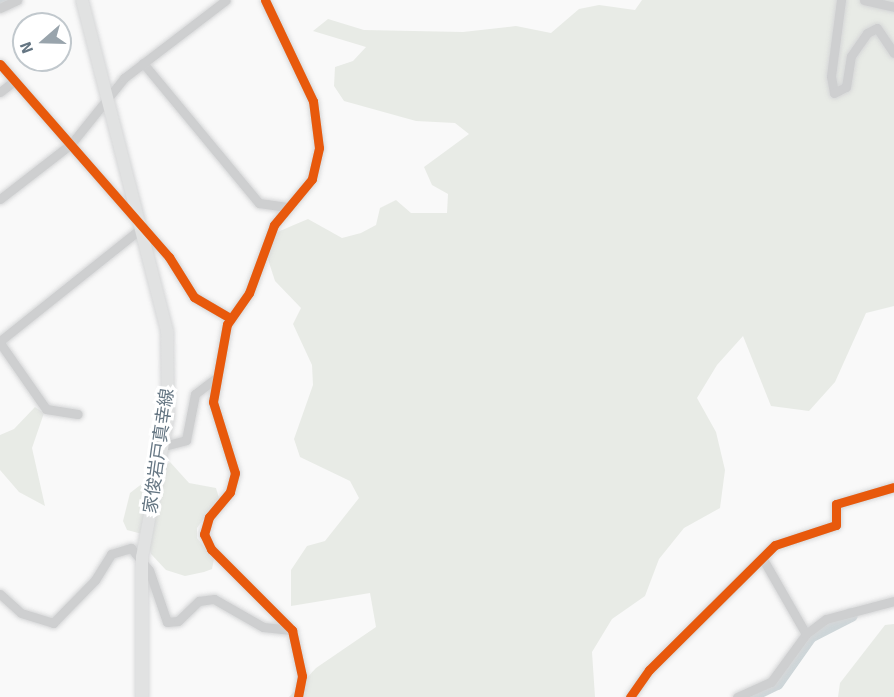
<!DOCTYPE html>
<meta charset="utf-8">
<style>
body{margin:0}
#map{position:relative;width:894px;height:697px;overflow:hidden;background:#f9f9f9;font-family:Signika,"Noto Sans JP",sans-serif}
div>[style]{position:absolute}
.green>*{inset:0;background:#e8ebe6}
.river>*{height:14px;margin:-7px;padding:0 7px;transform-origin:7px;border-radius:7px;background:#ced6d9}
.roads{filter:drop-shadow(0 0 2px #d5d6d7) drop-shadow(0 0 2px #d5d6d7)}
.minor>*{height:9px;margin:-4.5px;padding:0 4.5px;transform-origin:4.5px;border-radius:4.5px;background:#cecfd0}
.major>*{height:12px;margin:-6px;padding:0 6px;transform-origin:6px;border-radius:6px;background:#e1e2e2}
.cycleway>*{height:9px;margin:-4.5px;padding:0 4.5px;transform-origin:4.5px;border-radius:4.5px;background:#e8590c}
span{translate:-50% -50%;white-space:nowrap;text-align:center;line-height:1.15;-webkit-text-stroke:6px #fff;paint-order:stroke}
.street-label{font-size:18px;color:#657683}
.north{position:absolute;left:12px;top:12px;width:60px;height:60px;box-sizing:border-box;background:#fff;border:2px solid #c1c8cd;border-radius:50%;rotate:250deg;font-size:16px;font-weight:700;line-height:24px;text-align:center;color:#657683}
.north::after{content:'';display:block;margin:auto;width:21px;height:27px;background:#99a4ac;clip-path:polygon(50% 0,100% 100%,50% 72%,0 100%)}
</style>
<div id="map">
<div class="green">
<i style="clip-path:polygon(642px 0,894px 0,894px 306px,866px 313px,835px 382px,809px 411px,771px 406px,743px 336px,717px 365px,697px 398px,716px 432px,725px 470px,720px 508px,684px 528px,659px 559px,645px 596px,612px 619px,592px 652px,595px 697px,289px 697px,316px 668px,376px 627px,370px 593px,291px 606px,291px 570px,307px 546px,325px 541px,359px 498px,350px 481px,300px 457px,294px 439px,313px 385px,312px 365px,293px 324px,301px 308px,275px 281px,264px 247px,275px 233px,308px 219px,342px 238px,361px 233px,376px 225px,380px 208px,396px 200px,411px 213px,447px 213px,448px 194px,432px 185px,424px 167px,469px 134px,455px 123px,416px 121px,344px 101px,334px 86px,335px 67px,353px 61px,366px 47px,313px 31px,328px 19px,364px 30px,463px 32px,516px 26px,551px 33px,579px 9px,599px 5px,635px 10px)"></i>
<i style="clip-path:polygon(35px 407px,44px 413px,32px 448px,45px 506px,19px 492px,0 470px,0 435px,14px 429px)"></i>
<i style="clip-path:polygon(170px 462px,189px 483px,216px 488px,219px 498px,197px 528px,197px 538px,214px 559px,212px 569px,204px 572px,185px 576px,166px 570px,151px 554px,146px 535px,127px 530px,123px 521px,130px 493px)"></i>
<i style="clip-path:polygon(894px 624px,894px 697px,838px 697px,840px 683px,885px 625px)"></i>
</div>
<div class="river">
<i style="left:0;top:3px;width:6px;rotate:-31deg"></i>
<i style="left:748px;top:697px;width:32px;rotate:-26deg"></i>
<i style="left:777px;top:683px;width:57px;rotate:-54.9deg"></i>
<i style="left:810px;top:636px;width:46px;rotate:-27.1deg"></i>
</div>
<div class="roads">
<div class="minor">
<i style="left:265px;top:0;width:112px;rotate:64.6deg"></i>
<i style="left:313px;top:101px;width:47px;rotate:82.7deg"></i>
<i style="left:319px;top:148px;width:32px;rotate:103deg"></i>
<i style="left:312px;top:179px;width:60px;rotate:129.6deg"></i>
<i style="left:274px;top:225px;width:72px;rotate:110.2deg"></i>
<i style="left:249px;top:293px;width:38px;rotate:125deg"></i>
<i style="left:227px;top:324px;width:79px;rotate:100.2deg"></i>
<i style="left:213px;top:402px;width:74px;rotate:72.8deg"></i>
<i style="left:235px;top:473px;width:20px;rotate:105deg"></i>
<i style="left:230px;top:492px;width:33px;rotate:130deg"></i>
<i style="left:209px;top:517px;width:18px;rotate:106deg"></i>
<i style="left:204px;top:534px;width:17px;rotate:65deg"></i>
<i style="left:211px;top:549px;width:115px;rotate:45deg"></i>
<i style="left:292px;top:630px;width:47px;rotate:77.7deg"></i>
<i style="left:302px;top:676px;width:21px;rotate:101deg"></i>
<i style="left:841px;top:0;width:77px;rotate:97.5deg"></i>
<i style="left:831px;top:76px;width:17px;rotate:80deg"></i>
<i style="left:834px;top:93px;width:13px;rotate:-27deg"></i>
<i style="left:846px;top:87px;width:31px;rotate:-81deg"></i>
<i style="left:851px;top:56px;width:28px;rotate:-55deg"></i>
<i style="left:867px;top:33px;width:11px;rotate:-27deg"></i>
<i style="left:877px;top:28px;width:30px;rotate:56deg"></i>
<i style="left:864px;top:0;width:31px;rotate:13deg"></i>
<i style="left:0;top:8px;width:19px;rotate:-25deg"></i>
<i style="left:143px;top:63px;width:182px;rotate:50.4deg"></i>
<i style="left:259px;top:203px;width:30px;rotate:8deg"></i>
<i style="left:0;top:64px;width:257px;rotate:48.8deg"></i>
<i style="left:169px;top:257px;width:47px;rotate:58deg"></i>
<i style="left:194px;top:297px;width:42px;rotate:30.3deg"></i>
<i style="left:0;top:92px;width:18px;rotate:-38deg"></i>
<i style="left:0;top:199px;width:90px;rotate:-37.8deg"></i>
<i style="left:71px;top:144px;width:85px;rotate:-51.2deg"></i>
<i style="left:124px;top:78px;width:128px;rotate:-37.4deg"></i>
<i style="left:0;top:341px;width:183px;rotate:-38.6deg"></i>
<i style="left:0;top:343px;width:80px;rotate:55.1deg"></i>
<i style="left:46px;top:409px;width:32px;rotate:9deg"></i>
<i style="left:164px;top:446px;width:23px;rotate:-15deg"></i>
<i style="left:186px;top:440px;width:47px;rotate:-78.9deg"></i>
<i style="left:195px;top:394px;width:25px;rotate:-37deg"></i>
<i style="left:764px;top:561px;width:84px;rotate:60.1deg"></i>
<i style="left:0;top:594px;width:28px;rotate:42deg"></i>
<i style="left:21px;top:613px;width:34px;rotate:17deg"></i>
<i style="left:53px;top:623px;width:60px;rotate:-45.7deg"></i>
<i style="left:95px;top:580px;width:31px;rotate:-58deg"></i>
<i style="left:111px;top:554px;width:21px;rotate:-17deg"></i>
<i style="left:131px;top:548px;width:28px;rotate:51deg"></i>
<i style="left:149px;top:570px;width:55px;rotate:70.9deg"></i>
<i style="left:167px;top:622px;width:11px;rotate:-5deg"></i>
<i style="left:178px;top:621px;width:29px;rotate:-44deg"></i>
<i style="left:199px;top:601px;width:15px;rotate:-8deg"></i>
<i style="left:214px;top:599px;width:56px;rotate:29.7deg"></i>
<i style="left:263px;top:627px;width:29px;rotate:6deg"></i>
<i style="left:630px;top:697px;width:33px;rotate:-55deg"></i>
<i style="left:649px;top:670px;width:177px;rotate:-44.8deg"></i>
<i style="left:775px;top:545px;width:64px;rotate:-18.2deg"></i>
<i style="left:836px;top:525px;width:21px;rotate:-90deg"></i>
<i style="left:836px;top:504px;width:60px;rotate:-16.3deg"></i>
<i style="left:737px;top:697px;width:37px;rotate:-24deg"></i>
<i style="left:771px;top:682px;width:59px;rotate:-53.9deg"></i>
<i style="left:806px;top:634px;width:25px;rotate:-37deg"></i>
<i style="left:826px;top:619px;width:70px;rotate:-14.8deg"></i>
</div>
<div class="major">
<i style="left:82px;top:0;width:343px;rotate:75.6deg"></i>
<i style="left:167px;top:332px;width:84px;rotate:89.3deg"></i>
<i style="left:168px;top:416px;width:143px;rotate:100.4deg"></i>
<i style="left:142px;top:557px;width:140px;rotate:90deg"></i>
</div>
</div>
<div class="cycleway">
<i style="left:265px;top:0;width:112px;rotate:64.6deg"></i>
<i style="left:313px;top:101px;width:47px;rotate:82.7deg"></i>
<i style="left:319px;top:148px;width:32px;rotate:103deg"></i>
<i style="left:312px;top:179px;width:60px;rotate:129.6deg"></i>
<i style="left:274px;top:225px;width:72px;rotate:110.2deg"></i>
<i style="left:249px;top:293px;width:38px;rotate:125deg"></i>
<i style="left:227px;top:324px;width:79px;rotate:100.2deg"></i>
<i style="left:213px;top:402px;width:74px;rotate:72.8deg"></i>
<i style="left:235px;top:473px;width:20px;rotate:105deg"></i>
<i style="left:230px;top:492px;width:33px;rotate:130deg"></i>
<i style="left:209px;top:517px;width:18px;rotate:106deg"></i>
<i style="left:204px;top:534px;width:17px;rotate:65deg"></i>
<i style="left:211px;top:549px;width:115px;rotate:45deg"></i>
<i style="left:292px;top:630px;width:47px;rotate:77.7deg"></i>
<i style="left:302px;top:676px;width:21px;rotate:101deg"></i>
<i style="left:0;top:64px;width:257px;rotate:48.8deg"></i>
<i style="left:169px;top:257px;width:47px;rotate:58deg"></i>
<i style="left:194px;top:297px;width:42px;rotate:30.3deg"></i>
<i style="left:630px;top:697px;width:33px;rotate:-55deg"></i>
<i style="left:649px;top:670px;width:177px;rotate:-44.8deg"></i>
<i style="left:775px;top:545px;width:64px;rotate:-18.2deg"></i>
<i style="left:836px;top:525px;width:21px;rotate:-90deg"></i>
<i style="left:836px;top:504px;width:60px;rotate:-16.3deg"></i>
</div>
<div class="street-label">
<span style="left:159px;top:451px;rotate:-82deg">家俊岩戸真幸線</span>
</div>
<div class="north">N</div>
</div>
